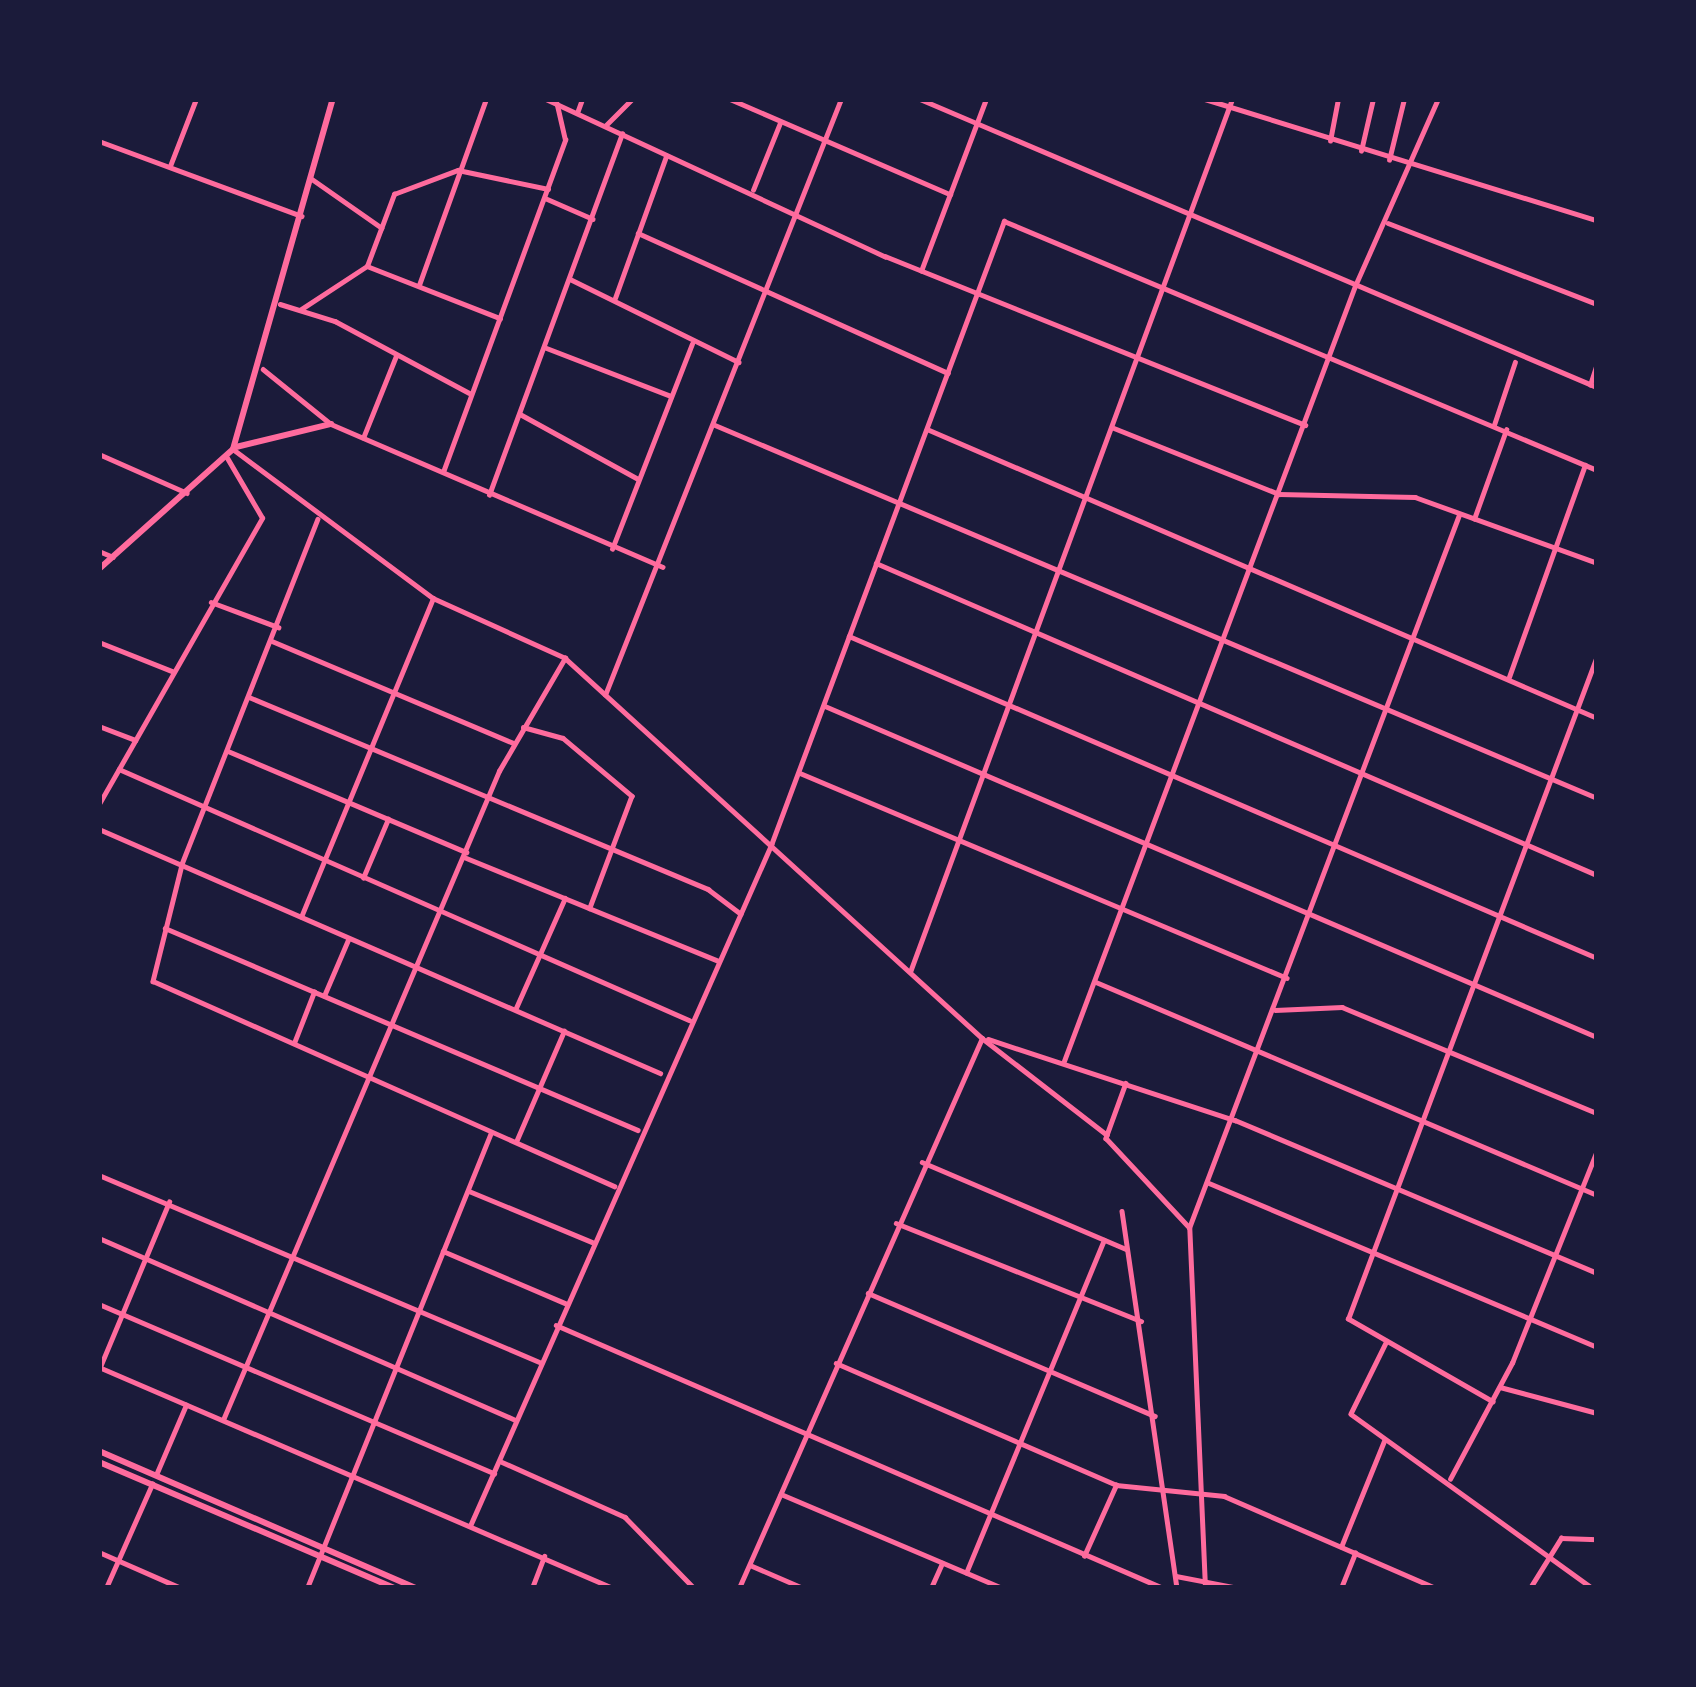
<!DOCTYPE html>
<style>
body{margin:0}
#map{position:relative;width:1696px;height:1687px;overflow:hidden;background:#1b1b3a;font-family:"Public Sans",sans-serif}
div>[style]{position:absolute}
.minor>*{height:4.5px;margin:-2.25px;padding:0 2.25px;transform-origin:2.25px;border-radius:2.25px;background:#ff6b9d}
.tertiary>*{height:6px;margin:-3px;padding:0 3px;transform-origin:3px;border-radius:3px;background:#ff6b9d}
span{translate:-50% -50%;white-space:nowrap;text-align:center;line-height:1.15;-webkit-text-stroke:12px #1b1b3a;paint-order:stroke}
.frame{position:absolute;inset:0;border:102px solid #1b1b3a;pointer-events:none}
</style>
<div id="map">
<div class="minor">
<i style="left:546px;top:99px;width:374px;rotate:24.9deg"></i>
<i style="left:885px;top:256px;width:453px;rotate:21.9deg"></i>
<i style="left:730px;top:99px;width:240px;rotate:23.4deg"></i>
<i style="left:920px;top:99px;width:736px;rotate:23.05deg"></i>
<i style="left:1205px;top:99px;width:410px;rotate:17.2deg"></i>
<i style="left:577px;top:113px;width:15px;rotate:-70deg"></i>
<i style="left:606px;top:125px;width:37px;rotate:-45deg"></i>
<i style="left:99px;top:141px;width:216px;rotate:20.3deg"></i>
<i style="left:1330px;top:141px;width:43px;rotate:-79.2deg"></i>
<i style="left:1361px;top:151px;width:53px;rotate:-77deg"></i>
<i style="left:1389px;top:160px;width:63px;rotate:-76.2deg"></i>
<i style="left:170px;top:166px;width:72px;rotate:-68.8deg"></i>
<i style="left:312px;top:179px;width:85px;rotate:35deg"></i>
<i style="left:753px;top:190px;width:72px;rotate:-68.1deg"></i>
<i style="left:545px;top:198px;width:52px;rotate:23.6deg"></i>
<i style="left:1388px;top:223px;width:224px;rotate:21.2deg"></i>
<i style="left:638px;top:233px;width:340px;rotate:24.3deg"></i>
<i style="left:367px;top:266px;width:143px;rotate:21.4deg"></i>
<i style="left:921px;top:271px;width:184px;rotate:-69.3deg"></i>
<i style="left:570px;top:279px;width:188px;rotate:26.2deg"></i>
<i style="left:419px;top:285px;width:198px;rotate:-70.2deg"></i>
<i style="left:615px;top:298px;width:151px;rotate:-70.2deg"></i>
<i style="left:280px;top:304px;width:58px;rotate:17.2deg"></i>
<i style="left:335px;top:321px;width:152px;rotate:28.2deg"></i>
<i style="left:300px;top:310px;width:80px;rotate:-33.3deg"></i>
<i style="left:367px;top:266px;width:77px;rotate:-69.4deg"></i>
<i style="left:394px;top:194px;width:68px;rotate:-20.6deg"></i>
<i style="left:458px;top:170px;width:92px;rotate:11.9deg"></i>
<i style="left:544px;top:347px;width:136px;rotate:21.1deg"></i>
<i style="left:263px;top:369px;width:87px;rotate:39deg"></i>
<i style="left:331px;top:424px;width:361px;rotate:23.3deg"></i>
<i style="left:1590px;top:385px;width:22px;rotate:-72deg"></i>
<i style="left:520px;top:414px;width:135px;rotate:28.8deg"></i>
<i style="left:715px;top:425px;width:958px;rotate:22.92deg"></i>
<i style="left:1494px;top:425px;width:66px;rotate:-71.6deg"></i>
<i style="left:1114px;top:428px;width:178px;rotate:21.8deg"></i>
<i style="left:1279px;top:494px;width:136px;rotate:1.3deg"></i>
<i style="left:1415px;top:497px;width:194px;rotate:19.9deg"></i>
<i style="left:927px;top:429px;width:730px;rotate:23.33deg"></i>
<i style="left:363px;top:438px;width:88px;rotate:-68.1deg"></i>
<i style="left:233px;top:449px;width:249px;rotate:36.7deg"></i>
<i style="left:433px;top:598px;width:145px;rotate:24.4deg"></i>
<i style="left:565px;top:658px;width:564px;rotate:42.34deg"></i>
<i style="left:982px;top:1038px;width:158px;rotate:37.8deg"></i>
<i style="left:99px;top:454px;width:96px;rotate:23.9deg"></i>
<i style="left:443px;top:472px;width:354px;rotate:-69.8deg"></i>
<i style="left:565px;top:140px;width:37px;rotate:-103deg"></i>
<i style="left:489px;top:495px;width:385px;rotate:-69.8deg"></i>
<i style="left:318px;top:519px;width:372px;rotate:111.5deg"></i>
<i style="left:182px;top:865px;width:120px;rotate:104deg"></i>
<i style="left:153px;top:981px;width:505px;rotate:23.97deg"></i>
<i style="left:1474px;top:519px;width:95px;rotate:-70.2deg"></i>
<i style="left:612px;top:549px;width:220px;rotate:-68.7deg"></i>
<i style="left:99px;top:551px;width:15px;rotate:23deg"></i>
<i style="left:876px;top:563px;width:786px;rotate:23.4deg"></i>
<i style="left:211px;top:602px;width:72px;rotate:20.5deg"></i>
<i style="left:849px;top:636px;width:814px;rotate:23.29deg"></i>
<i style="left:272px;top:641px;width:262px;rotate:22.9deg"></i>
<i style="left:99px;top:642px;width:79px;rotate:21.7deg"></i>
<i style="left:1509px;top:677px;width:225px;rotate:-70.3deg"></i>
<i style="left:605px;top:695px;width:641px;rotate:-68.4deg"></i>
<i style="left:249px;top:697px;width:498px;rotate:22.7deg"></i>
<i style="left:708px;top:889px;width:41px;rotate:37.1deg"></i>
<i style="left:825px;top:706px;width:840px;rotate:23.21deg"></i>
<i style="left:99px;top:726px;width:39px;rotate:21deg"></i>
<i style="left:523px;top:727px;width:41px;rotate:15.4deg"></i>
<i style="left:563px;top:738px;width:90px;rotate:40deg"></i>
<i style="left:632px;top:796px;width:120px;rotate:110.6deg"></i>
<i style="left:228px;top:751px;width:259px;rotate:23deg"></i>
<i style="left:119px;top:769px;width:623px;rotate:23.77deg"></i>
<i style="left:800px;top:773px;width:528px;rotate:22.83deg"></i>
<i style="left:99px;top:804px;width:329px;rotate:-60.3deg"></i>
<i style="left:262px;top:518px;width:69px;rotate:-120.3deg"></i>
<i style="left:99px;top:829px;width:612px;rotate:23.51deg"></i>
<i style="left:464px;top:857px;width:275px;rotate:22.2deg"></i>
<i style="left:363px;top:878px;width:64px;rotate:-67deg"></i>
<i style="left:301px;top:917px;width:345px;rotate:-67.5deg"></i>
<i style="left:165px;top:928px;width:514px;rotate:23.13deg"></i>
<i style="left:910px;top:972px;width:930px;rotate:-69.75deg"></i>
<i style="left:1096px;top:982px;width:544px;rotate:23.03deg"></i>
<i style="left:324px;top:996px;width:61px;rotate:-66.8deg"></i>
<i style="left:516px;top:1008px;width:120px;rotate:-66deg"></i>
<i style="left:1275px;top:1010px;width:67px;rotate:-2.6deg"></i>
<i style="left:1342px;top:1007px;width:276px;rotate:22.6deg"></i>
<i style="left:988px;top:1039px;width:260px;rotate:18.2deg"></i>
<i style="left:1235px;top:1120px;width:393px;rotate:22.9deg"></i>
<i style="left:294px;top:1043px;width:55px;rotate:-68.6deg"></i>
<i style="left:1064px;top:1061px;width:828px;rotate:-69.42deg"></i>
<i style="left:1355px;top:286px;width:205px;rotate:-66.1deg"></i>
<i style="left:1126px;top:1083px;width:59px;rotate:110deg"></i>
<i style="left:1106px;top:1138px;width:122px;rotate:47deg"></i>
<i style="left:516px;top:1142px;width:121px;rotate:-66.6deg"></i>
<i style="left:922px;top:1162px;width:222px;rotate:23.1deg"></i>
<i style="left:99px;top:1175px;width:478px;rotate:23deg"></i>
<i style="left:1209px;top:1183px;width:421px;rotate:22.9deg"></i>
<i style="left:469px;top:1191px;width:133px;rotate:22.5deg"></i>
<i style="left:1122px;top:1211px;width:381px;rotate:81.7deg"></i>
<i style="left:896px;top:1223px;width:264px;rotate:21.8deg"></i>
<i style="left:99px;top:1238px;width:454px;rotate:23.6deg"></i>
<i style="left:443px;top:1251px;width:133px;rotate:23.1deg"></i>
<i style="left:868px;top:1293px;width:312px;rotate:23.2deg"></i>
<i style="left:99px;top:1304px;width:430px;rotate:23.2deg"></i>
<i style="left:556px;top:1325px;width:662px;rotate:23.43deg"></i>
<i style="left:1387px;top:1341px;width:81px;rotate:116.3deg"></i>
<i style="left:1351px;top:1414px;width:297px;rotate:35.8deg"></i>
<i style="left:836px;top:1363px;width:305px;rotate:23.5deg"></i>
<i style="left:1116px;top:1485px;width:109px;rotate:5.8deg"></i>
<i style="left:1224px;top:1496px;width:231px;rotate:23.5deg"></i>
<i style="left:99px;top:1367px;width:559px;rotate:23.27deg"></i>
<i style="left:100px;top:1367px;width:179px;rotate:-67.3deg"></i>
<i style="left:1500px;top:1387px;width:100px;rotate:15deg"></i>
<i style="left:1493px;top:1402px;width:167px;rotate:-150.2deg"></i>
<i style="left:1348px;top:1319px;width:708px;rotate:-69.42deg"></i>
<i style="left:223px;top:1420px;width:705px;rotate:-66.96deg"></i>
<i style="left:499px;top:771px;width:131px;rotate:-59.7deg"></i>
<i style="left:502px;top:1462px;width:135px;rotate:24.1deg"></i>
<i style="left:625px;top:1517px;width:99px;rotate:45.8deg"></i>
<i style="left:156px;top:1475px;width:76px;rotate:-66.8deg"></i>
<i style="left:1450px;top:1479px;width:132px;rotate:-61.9deg"></i>
<i style="left:1512px;top:1363px;width:228px;rotate:-68.2deg"></i>
<i style="left:781px;top:1494px;width:240px;rotate:23deg"></i>
<i style="left:470px;top:1526px;width:745px;rotate:-66.15deg"></i>
<i style="left:771px;top:845px;width:666px;rotate:-69.52deg"></i>
<i style="left:1004px;top:221px;width:643px;rotate:22.78deg"></i>
<i style="left:1341px;top:1547px;width:114px;rotate:-67.9deg"></i>
<i style="left:99px;top:1552px;width:90px;rotate:23.7deg"></i>
<i style="left:1084px;top:1556px;width:78px;rotate:-65.7deg"></i>
<i style="left:750px;top:1565px;width:58px;rotate:23.5deg"></i>
<i style="left:966px;top:1573px;width:360px;rotate:-67.5deg"></i>
<i style="left:1176px;top:1576px;width:64px;rotate:10.8deg"></i>
<i style="left:106px;top:1588px;width:114px;rotate:-66.1deg"></i>
<i style="left:307px;top:1588px;width:491px;rotate:-68deg"></i>
<i style="left:532px;top:1588px;width:34px;rotate:-69deg"></i>
<i style="left:739px;top:1588px;width:601px;rotate:-66.16deg"></i>
<i style="left:931px;top:1588px;width:27px;rotate:-66deg"></i>
<i style="left:1205px;top:1588px;width:360px;rotate:-92.5deg"></i>
<i style="left:1189px;top:1228px;width:762px;rotate:-69.26deg"></i>
<i style="left:1341px;top:1588px;width:38px;rotate:-68deg"></i>
<i style="left:1530px;top:1588px;width:59px;rotate:-58.2deg"></i>
<i style="left:1561px;top:1538px;width:36px;rotate:2deg"></i>
</div>
<div class="tertiary">
<i style="left:236px;top:447px;width:98px;rotate:-13.6deg"></i>
<i style="left:99px;top:569px;width:180px;rotate:-41.8deg"></i>
<i style="left:233px;top:449px;width:364px;rotate:-74.1deg"></i>
<i style="left:99px;top:1451px;width:345px;rotate:23.4deg"></i>
<i style="left:99px;top:1462px;width:321px;rotate:23.1deg"></i>
</div>
<div class="frame"></div>
</div>
